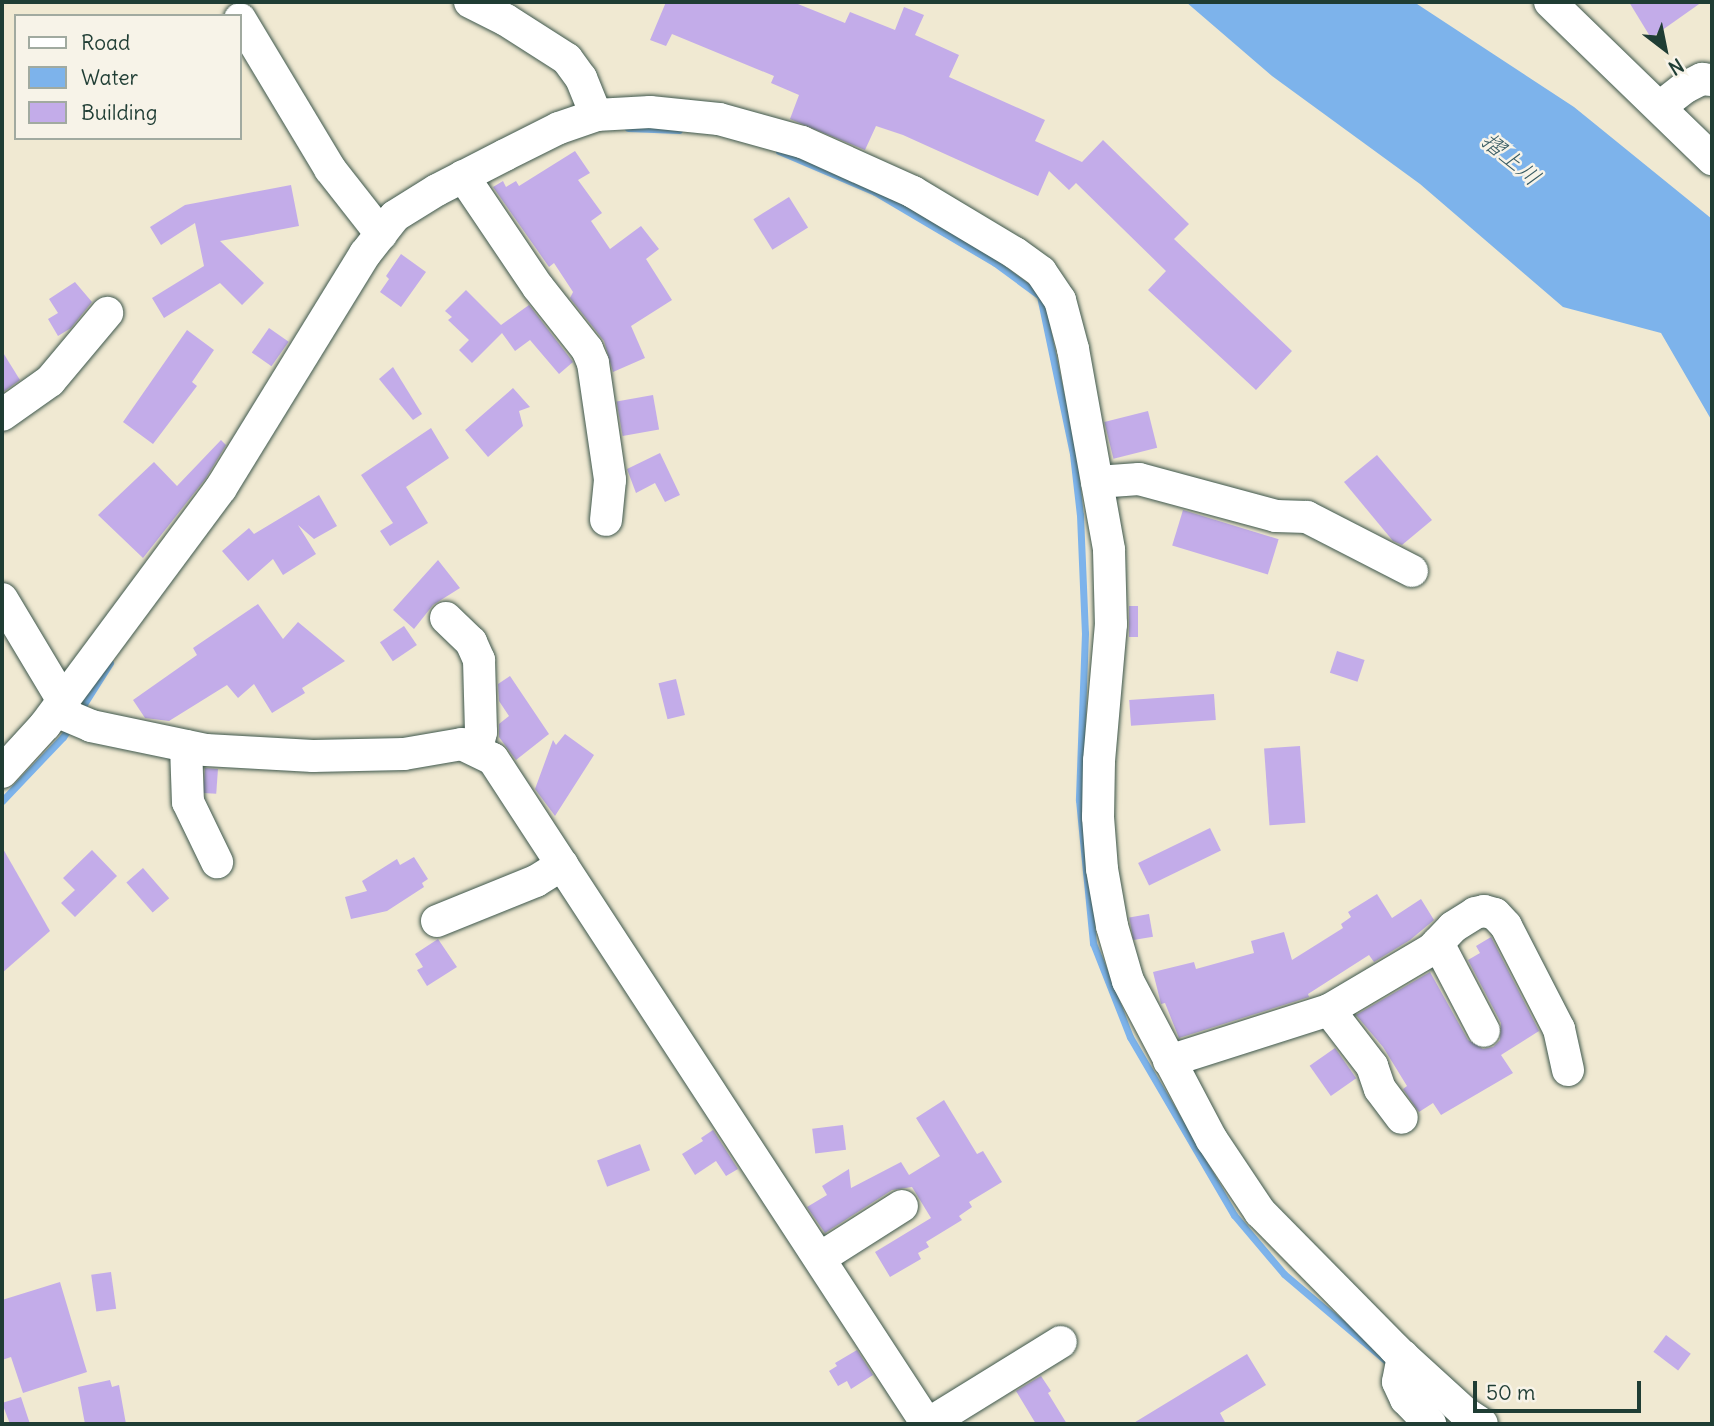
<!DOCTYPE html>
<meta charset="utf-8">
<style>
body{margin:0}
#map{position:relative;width:1714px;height:1426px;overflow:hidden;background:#f0e9d2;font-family:Delius,"Klee One",sans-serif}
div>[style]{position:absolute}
.water>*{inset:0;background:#7db3eb}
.stream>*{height:7px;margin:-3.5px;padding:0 3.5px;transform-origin:3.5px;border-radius:3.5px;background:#7db3eb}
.building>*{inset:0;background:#c3ace9;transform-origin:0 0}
.roads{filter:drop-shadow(0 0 2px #3e574c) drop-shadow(0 0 2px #3e574c)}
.minor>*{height:32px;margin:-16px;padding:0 16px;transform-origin:16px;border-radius:16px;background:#fff}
span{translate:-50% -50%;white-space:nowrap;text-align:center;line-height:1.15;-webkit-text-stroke:5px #f7f3e8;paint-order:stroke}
.water-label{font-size:23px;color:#365a62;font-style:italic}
.frame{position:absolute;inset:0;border:4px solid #1f3d34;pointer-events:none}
.legend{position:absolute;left:14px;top:14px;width:228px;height:126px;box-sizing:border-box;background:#f7f3e8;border:2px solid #a1aaa0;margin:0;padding:9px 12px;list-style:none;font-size:21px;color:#1f3d34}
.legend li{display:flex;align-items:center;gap:14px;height:35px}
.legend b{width:35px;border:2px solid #a1aaa0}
.north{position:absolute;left:1630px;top:14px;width:70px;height:70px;-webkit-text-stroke:5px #f7f3e8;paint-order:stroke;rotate:148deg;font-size:19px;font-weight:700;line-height:28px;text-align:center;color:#1f3d34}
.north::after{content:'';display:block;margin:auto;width:24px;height:32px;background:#1f3d34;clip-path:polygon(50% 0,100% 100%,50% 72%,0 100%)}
.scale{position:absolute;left:1473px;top:1381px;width:168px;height:32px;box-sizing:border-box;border:4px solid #1f3d34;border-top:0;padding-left:9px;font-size:21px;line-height:24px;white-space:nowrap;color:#1f3d34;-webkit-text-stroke:5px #f7f3e8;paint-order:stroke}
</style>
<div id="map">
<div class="water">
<i style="clip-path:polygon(1186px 2px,1414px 2px,1574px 107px,1712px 219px,1712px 421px,1661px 333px,1563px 307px,1420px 184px,1272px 76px)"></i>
</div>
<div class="stream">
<i style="left:628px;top:128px;width:51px;rotate:2.2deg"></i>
<i style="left:779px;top:151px;width:104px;rotate:23.1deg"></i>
<i style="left:875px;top:192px;width:139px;rotate:30.6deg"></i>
<i style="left:995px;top:263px;width:56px;rotate:36.3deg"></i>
<i style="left:1040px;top:296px;width:161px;rotate:78.2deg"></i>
<i style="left:1073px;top:454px;width:61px;rotate:83.5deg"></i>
<i style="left:1080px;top:515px;width:118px;rotate:87.6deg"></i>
<i style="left:1085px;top:633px;width:167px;rotate:92.1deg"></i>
<i style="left:1079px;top:800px;width:144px;rotate:84.4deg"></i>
<i style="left:1093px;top:943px;width:101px;rotate:68.5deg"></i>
<i style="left:1130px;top:1037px;width:206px;rotate:59.7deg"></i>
<i style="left:1234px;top:1215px;width:77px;rotate:49.7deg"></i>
<i style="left:1284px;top:1274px;width:133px;rotate:40.4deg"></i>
<i style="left:79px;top:712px;width:58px;rotate:-57.7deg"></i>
<i style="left:2px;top:801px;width:88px;rotate:-46.4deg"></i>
<i style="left:63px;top:737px;width:14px;rotate:-56deg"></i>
</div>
<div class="building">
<i style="clip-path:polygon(666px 2px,793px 2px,845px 23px,850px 12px,895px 30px,904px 7px,924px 15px,915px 35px,959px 55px,949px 77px,1045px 120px,1035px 141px,1082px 162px,1103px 140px,1189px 224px,1174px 239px,1292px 351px,1256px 390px,1148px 290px,1166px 271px,1076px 183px,1069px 190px,1049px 171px,1038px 196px,903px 135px,876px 126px,865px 150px,790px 119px,799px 95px,771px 83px,774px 76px,672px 34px,666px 46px,650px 40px)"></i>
<i style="clip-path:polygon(1629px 2px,1702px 2px,1651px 38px)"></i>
<i style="clip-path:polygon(575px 151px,590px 173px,578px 180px,602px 213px,591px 221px,610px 249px,641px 226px,659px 249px,646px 259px,672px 300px,631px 326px,645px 358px,613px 372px,604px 341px,570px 298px,573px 292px,554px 263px,549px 267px,493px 187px,503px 181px,506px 187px,516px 181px,519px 186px)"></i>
<i style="clip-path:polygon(291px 185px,299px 226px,220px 241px,264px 283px,242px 305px,220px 283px,164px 318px,152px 298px,204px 266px,195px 223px,161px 245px,150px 227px,185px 205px)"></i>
<i style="left:789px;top:197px;width:36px;height:42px;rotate:58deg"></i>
<i style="clip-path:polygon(401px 254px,426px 272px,401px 307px,380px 292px,389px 279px,386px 276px)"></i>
<i style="clip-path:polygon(75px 282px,92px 302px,71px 328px,58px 336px,48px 319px,58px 313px,49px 299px)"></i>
<i style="clip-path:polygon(466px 290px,501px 325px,529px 305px,573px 362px,559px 374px,530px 340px,515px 351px,502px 333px,472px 363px,459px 350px,469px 340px,448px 320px,452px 317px,445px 311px)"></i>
<i style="left:269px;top:328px;width:24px;height:30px;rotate:35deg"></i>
<i style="clip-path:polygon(187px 330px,214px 350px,192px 382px,197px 386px,153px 444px,123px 422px)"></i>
<i style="clip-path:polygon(2px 351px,20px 380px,2px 393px)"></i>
<i style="clip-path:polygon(393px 367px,422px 414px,413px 420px,379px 379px)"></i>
<i style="clip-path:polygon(513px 388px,530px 407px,519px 411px,523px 426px,488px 457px,465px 430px)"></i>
<i style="left:653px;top:395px;width:35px;height:37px;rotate:80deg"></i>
<i style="left:1148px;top:411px;width:38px;height:45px;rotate:76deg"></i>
<i style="clip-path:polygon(431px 428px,449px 458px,406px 487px,428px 523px,390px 546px,380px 531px,393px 523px,361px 475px)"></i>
<i style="clip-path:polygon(221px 440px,226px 445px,206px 478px,143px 558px,98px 515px,154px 462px,177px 486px)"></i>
<i style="clip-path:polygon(660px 453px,680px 495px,665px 502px,655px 483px,636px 493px,627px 469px)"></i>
<i style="clip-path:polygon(1377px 455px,1432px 520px,1402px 545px,1393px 541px,1344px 482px)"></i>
<i style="clip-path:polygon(319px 495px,337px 526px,314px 539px,298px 525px,316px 554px,283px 575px,273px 559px,248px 581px,222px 551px,249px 528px,254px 534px)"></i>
<i style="left:1183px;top:510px;width:100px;height:37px;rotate:17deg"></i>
<i style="clip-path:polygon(438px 560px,460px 588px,433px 605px,414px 629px,393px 610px)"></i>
<i style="clip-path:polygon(258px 604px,283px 639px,298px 622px,345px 661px,302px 688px,305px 693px,272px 713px,254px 684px,238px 698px,227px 685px,169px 721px,145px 718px,133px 700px,197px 655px,193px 648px)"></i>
<i style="left:1129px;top:606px;width:9px;height:31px"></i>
<i style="left:404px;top:626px;width:23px;height:29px;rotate:56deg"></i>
<i style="left:1337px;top:651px;width:29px;height:23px;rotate:18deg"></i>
<i style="clip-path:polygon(510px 676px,549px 734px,516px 760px,499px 737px,499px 724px,509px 716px,499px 701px,498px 684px)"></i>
<i style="left:676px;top:679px;width:37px;height:18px;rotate:76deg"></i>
<i style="left:1214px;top:694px;width:26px;height:85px;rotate:86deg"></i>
<i style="clip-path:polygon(565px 734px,594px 755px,555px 816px,535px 789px,553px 740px,556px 745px)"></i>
<i style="left:1300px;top:746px;width:77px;height:36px;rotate:86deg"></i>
<i style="left:205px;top:768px;width:13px;height:25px;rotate:4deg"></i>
<i style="left:1210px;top:828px;width:25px;height:80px;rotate:64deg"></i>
<i style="clip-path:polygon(2px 847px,50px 931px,2px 973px)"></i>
<i style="clip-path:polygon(92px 850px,117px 876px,75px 917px,61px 903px,75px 890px,63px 878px)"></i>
<i style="clip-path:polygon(414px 857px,428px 879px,422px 883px,424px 887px,387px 911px,351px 919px,345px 897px,367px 891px,362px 881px,397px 859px,400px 865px)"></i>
<i style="left:143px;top:868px;width:40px;height:22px;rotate:49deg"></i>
<i style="clip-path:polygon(1377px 894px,1392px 918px,1421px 899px,1434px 920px,1410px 940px,1374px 962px,1369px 955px,1308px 994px,1309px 997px,1179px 1038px,1165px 1003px,1161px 1004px,1153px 972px,1194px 962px,1196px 969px,1254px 953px,1251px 941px,1284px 932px,1292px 960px,1343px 928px,1341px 924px,1351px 917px,1348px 912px)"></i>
<i style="left:1149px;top:914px;width:23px;height:20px;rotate:80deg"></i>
<i style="clip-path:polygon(1491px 937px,1539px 1031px,1501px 1055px,1513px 1073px,1441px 1115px,1433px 1103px,1419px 1112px,1403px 1089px,1407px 1086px,1383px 1047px,1356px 1015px,1430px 972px,1468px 1040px,1483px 1049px,1493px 1047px,1500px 1040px,1501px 1023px,1468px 960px,1480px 953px,1476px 946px)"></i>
<i style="clip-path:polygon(438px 939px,457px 967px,427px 986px,417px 970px,423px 967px,415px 954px)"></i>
<i style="left:1335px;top:1048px;width:37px;height:31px;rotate:55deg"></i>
<i style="clip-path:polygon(944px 1100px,977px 1154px,983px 1151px,1002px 1182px,969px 1202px,972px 1207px,959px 1216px,962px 1220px,926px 1242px,929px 1247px,918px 1253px,921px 1259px,890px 1277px,875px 1252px,931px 1218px,912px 1187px,892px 1190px,825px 1233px,807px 1207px,827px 1195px,822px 1186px,849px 1169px,851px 1188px,901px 1162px,909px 1175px,940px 1156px,916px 1118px)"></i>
<i style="left:843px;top:1125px;width:25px;height:31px;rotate:83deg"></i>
<i style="clip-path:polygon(713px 1130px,738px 1169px,726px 1176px,716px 1161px,695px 1175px,682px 1154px,703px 1141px,701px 1138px)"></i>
<i style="left:640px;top:1144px;width:28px;height:46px;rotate:69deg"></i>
<i style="left:111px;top:1272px;width:37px;height:20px;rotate:82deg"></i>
<i style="clip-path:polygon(60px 1282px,87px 1372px,23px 1393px,11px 1357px,2px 1360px,2px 1300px)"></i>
<i style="left:1666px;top:1335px;width:31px;height:21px;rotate:37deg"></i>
<i style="clip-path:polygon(857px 1350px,873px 1375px,851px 1389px,847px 1381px,838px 1386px,829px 1371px,837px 1366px,835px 1363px)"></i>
<i style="clip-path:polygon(1247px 1354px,1266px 1385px,1220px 1413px,1226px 1424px,1132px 1424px)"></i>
<i style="clip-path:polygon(1041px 1376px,1051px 1391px,1048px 1393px,1067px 1424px,1036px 1424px,1016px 1391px)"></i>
<i style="clip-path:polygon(110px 1380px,112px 1387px,119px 1385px,126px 1424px,85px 1424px,78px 1387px)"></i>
<i style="clip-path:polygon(21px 1397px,30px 1424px,10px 1424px,2px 1403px)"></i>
</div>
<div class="roads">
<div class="minor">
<i style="left:470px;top:2px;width:40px;rotate:26.6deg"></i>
<i style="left:506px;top:20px;width:72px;rotate:32.6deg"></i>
<i style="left:567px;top:59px;width:24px;rotate:54deg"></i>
<i style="left:581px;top:78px;width:40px;rotate:68deg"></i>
<i style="left:1550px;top:2px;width:226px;rotate:44.1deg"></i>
<i style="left:240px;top:19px;width:175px;rotate:59deg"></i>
<i style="left:330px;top:169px;width:83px;rotate:51.9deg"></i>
<i style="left:1660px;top:107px;width:33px;rotate:-38deg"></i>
<i style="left:1686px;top:87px;width:18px;rotate:-27deg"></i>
<i style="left:1702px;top:79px;width:10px;rotate:6deg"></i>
<i style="left:463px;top:176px;width:134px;rotate:56deg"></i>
<i style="left:538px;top:287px;width:79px;rotate:51.7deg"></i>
<i style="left:587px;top:349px;width:15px;rotate:67deg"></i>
<i style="left:593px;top:363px;width:118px;rotate:81.7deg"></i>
<i style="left:610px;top:480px;width:40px;rotate:95.7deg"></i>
<i style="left:2px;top:415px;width:59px;rotate:-35.3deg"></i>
<i style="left:50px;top:381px;width:89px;rotate:-50deg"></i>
<i style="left:1097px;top:482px;width:42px;rotate:-4.1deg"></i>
<i style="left:1139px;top:479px;width:142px;rotate:15.1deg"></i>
<i style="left:1276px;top:516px;width:31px;rotate:2deg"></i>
<i style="left:1307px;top:517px;width:118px;rotate:27.2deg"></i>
<i style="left:2px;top:599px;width:119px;rotate:59.1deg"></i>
<i style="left:446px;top:618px;width:35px;rotate:44deg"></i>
<i style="left:471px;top:642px;width:20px;rotate:66deg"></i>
<i style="left:479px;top:660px;width:72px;rotate:88.4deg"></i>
<i style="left:481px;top:732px;width:17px;rotate:103deg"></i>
<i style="left:56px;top:711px;width:38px;rotate:23deg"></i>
<i style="left:91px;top:726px;width:117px;rotate:11.8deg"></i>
<i style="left:206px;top:750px;width:107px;rotate:3.2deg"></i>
<i style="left:313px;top:756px;width:91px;rotate:-1.3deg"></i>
<i style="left:404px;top:754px;width:59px;rotate:-9.8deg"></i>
<i style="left:462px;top:744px;width:34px;rotate:26deg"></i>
<i style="left:493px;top:759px;width:794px;rotate:56.87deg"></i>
<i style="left:186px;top:746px;width:56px;rotate:88deg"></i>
<i style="left:188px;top:802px;width:67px;rotate:64.2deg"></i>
<i style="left:2px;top:772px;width:64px;rotate:-47.5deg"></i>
<i style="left:45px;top:725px;width:295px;rotate:-53.4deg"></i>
<i style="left:221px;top:488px;width:275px;rotate:-58.4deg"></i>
<i style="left:365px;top:254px;width:48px;rotate:-51.7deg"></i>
<i style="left:395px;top:216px;width:49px;rotate:-31.8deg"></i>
<i style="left:437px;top:190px;width:76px;rotate:-27.2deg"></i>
<i style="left:505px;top:155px;width:60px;rotate:-26.6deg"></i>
<i style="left:559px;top:128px;width:39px;rotate:-19deg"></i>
<i style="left:596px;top:115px;width:54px;rotate:-3.2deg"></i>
<i style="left:650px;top:112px;width:69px;rotate:5.8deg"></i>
<i style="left:719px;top:119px;width:86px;rotate:15.5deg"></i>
<i style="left:802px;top:142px;width:122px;rotate:24.2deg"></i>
<i style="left:913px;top:192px;width:119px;rotate:30.9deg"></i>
<i style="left:1015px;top:253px;width:32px;rotate:36deg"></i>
<i style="left:1041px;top:272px;width:34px;rotate:56deg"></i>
<i style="left:1060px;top:300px;width:51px;rotate:75.1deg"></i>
<i style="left:1073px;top:349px;width:204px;rotate:79.8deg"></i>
<i style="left:1109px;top:550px;width:74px;rotate:88.5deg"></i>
<i style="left:1111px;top:624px;width:138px;rotate:95deg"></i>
<i style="left:1099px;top:761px;width:56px;rotate:91deg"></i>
<i style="left:1098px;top:817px;width:52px;rotate:85.6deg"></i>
<i style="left:1102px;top:869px;width:58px;rotate:80deg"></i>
<i style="left:1112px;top:926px;width:57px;rotate:73.8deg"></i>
<i style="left:1128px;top:981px;width:180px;rotate:62.2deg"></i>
<i style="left:1212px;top:1140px;width:87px;rotate:56.3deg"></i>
<i style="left:1260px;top:1212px;width:192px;rotate:45.4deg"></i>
<i style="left:1395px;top:1349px;width:95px;rotate:42.4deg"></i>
<i style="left:1465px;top:1413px;width:20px;rotate:33deg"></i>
<i style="left:437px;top:921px;width:107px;rotate:-22deg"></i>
<i style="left:536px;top:881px;width:31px;rotate:-32deg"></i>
<i style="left:1438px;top:943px;width:99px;rotate:62.4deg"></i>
<i style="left:1329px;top:1010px;width:71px;rotate:52.5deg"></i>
<i style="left:1372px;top:1066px;width:24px;rotate:71deg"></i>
<i style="left:1380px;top:1089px;width:36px;rotate:53deg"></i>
<i style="left:1169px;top:1061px;width:168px;rotate:-17.7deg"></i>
<i style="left:1329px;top:1010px;width:120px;rotate:-30.6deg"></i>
<i style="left:1432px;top:949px;width:30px;rotate:-46deg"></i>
<i style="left:1453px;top:927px;width:26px;rotate:-32deg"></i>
<i style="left:1475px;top:913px;width:9px;rotate:-13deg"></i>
<i style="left:1484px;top:911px;width:11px;rotate:15deg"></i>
<i style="left:1495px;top:914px;width:16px;rotate:47deg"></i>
<i style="left:1506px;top:926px;width:116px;rotate:62.8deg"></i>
<i style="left:1559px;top:1029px;width:42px;rotate:77.6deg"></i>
<i style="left:820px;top:1258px;width:97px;rotate:-32.4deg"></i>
<i style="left:1403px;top:1356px;width:26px;rotate:101deg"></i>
<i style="left:1398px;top:1382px;width:19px;rotate:65deg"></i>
<i style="left:1406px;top:1399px;width:35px;rotate:46deg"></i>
<i style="left:928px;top:1424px;width:156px;rotate:-31.7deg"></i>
</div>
</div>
<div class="water-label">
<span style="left:1511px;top:159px;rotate:40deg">摺上川</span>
</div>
<div class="frame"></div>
<ul class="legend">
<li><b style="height:9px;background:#fff"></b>Road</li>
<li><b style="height:19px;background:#7db3eb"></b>Water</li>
<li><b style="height:19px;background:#c3ace9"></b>Building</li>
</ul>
<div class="north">N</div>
<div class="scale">50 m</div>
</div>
